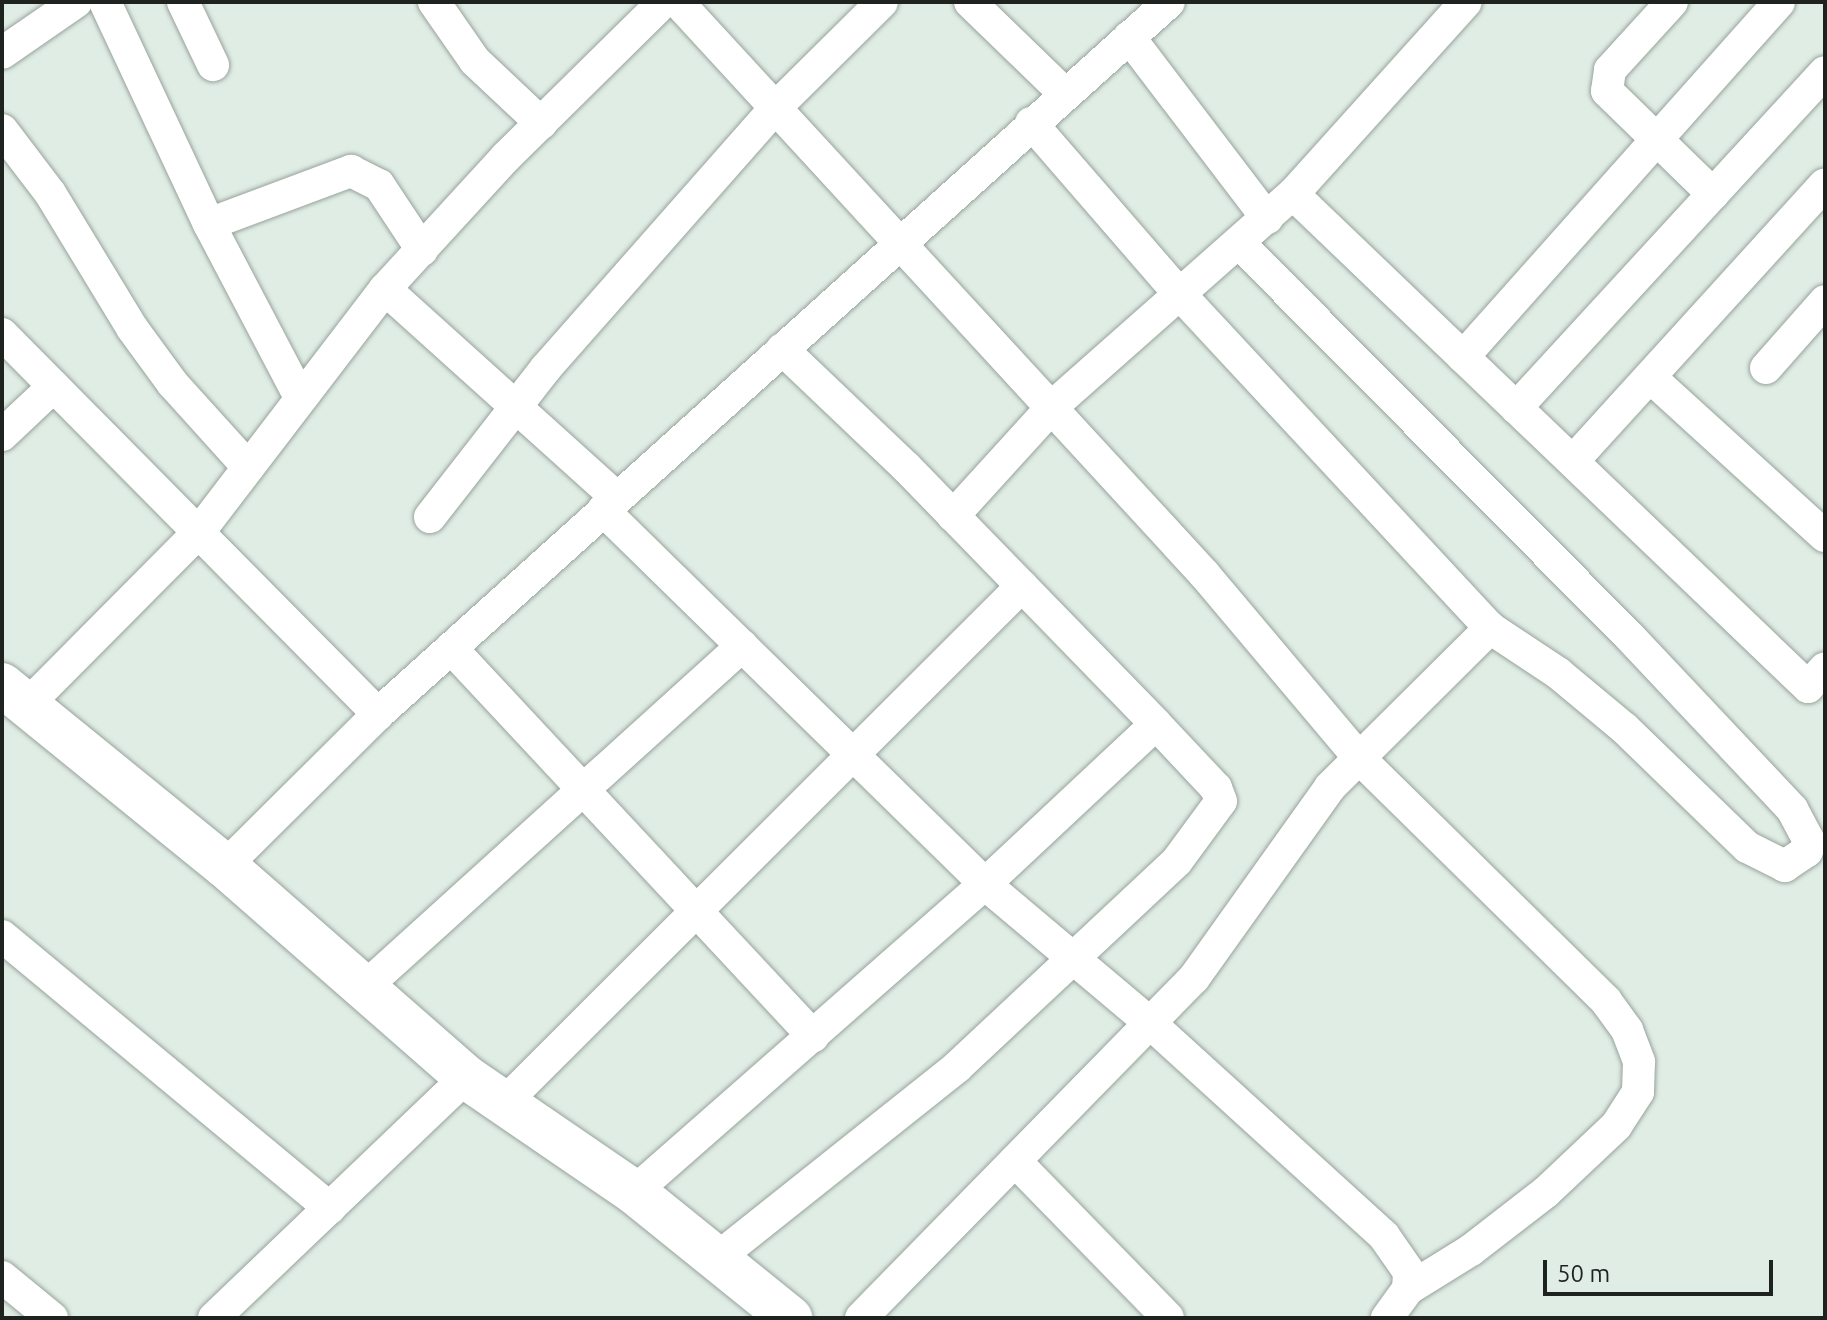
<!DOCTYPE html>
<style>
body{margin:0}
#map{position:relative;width:1827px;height:1320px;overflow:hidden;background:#e0ede5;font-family:Ubuntu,sans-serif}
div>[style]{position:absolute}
.roads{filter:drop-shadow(0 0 2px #97a39c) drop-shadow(0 0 2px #97a39c)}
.minor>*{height:32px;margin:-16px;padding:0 16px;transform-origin:16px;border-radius:16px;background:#fff}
.secondary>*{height:44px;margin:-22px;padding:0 22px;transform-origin:22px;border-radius:22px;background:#fff}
span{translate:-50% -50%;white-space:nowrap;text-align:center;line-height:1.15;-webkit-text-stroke:8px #e0ede5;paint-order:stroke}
.frame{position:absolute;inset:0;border:4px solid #1e2320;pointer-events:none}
.scale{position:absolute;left:1543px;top:1260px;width:230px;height:36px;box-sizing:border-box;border:4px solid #1e2320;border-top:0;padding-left:10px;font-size:24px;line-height:28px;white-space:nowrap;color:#1e2320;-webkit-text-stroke:6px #e0ede5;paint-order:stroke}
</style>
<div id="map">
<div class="roads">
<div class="minor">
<i style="left:105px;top:2px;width:245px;rotate:64.9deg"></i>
<i style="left:209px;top:224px;width:195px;rotate:62.3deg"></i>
<i style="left:183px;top:2px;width:70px;rotate:64.5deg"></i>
<i style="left:434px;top:2px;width:72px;rotate:55.2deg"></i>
<i style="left:475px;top:61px;width:91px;rotate:43.2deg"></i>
<i style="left:678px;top:2px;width:778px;rotate:47.39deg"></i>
<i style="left:1205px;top:575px;width:239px;rotate:49.9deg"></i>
<i style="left:1359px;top:758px;width:346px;rotate:44.5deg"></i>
<i style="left:1606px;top:1001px;width:36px;rotate:54deg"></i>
<i style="left:1627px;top:1030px;width:34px;rotate:69deg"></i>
<i style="left:1639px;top:1062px;width:30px;rotate:92deg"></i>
<i style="left:1638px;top:1092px;width:40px;rotate:122.9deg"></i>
<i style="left:1616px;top:1126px;width:96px;rotate:136.7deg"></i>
<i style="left:1546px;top:1192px;width:95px;rotate:142.3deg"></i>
<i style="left:1471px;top:1250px;width:74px;rotate:148.2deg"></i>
<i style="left:970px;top:2px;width:132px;rotate:44.1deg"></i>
<i style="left:1672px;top:2px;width:92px;rotate:132.4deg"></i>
<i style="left:1610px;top:70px;width:21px;rotate:98deg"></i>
<i style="left:1607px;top:91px;width:148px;rotate:44.2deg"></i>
<i style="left:1129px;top:37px;width:228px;rotate:52.7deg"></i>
<i style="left:2px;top:53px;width:90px;rotate:-34.6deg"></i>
<i style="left:2px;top:130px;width:79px;rotate:52.7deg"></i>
<i style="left:50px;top:193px;width:158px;rotate:58.7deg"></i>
<i style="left:132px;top:328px;width:69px;rotate:53.8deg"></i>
<i style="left:173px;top:384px;width:112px;rotate:47.9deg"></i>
<i style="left:1293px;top:194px;width:258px;rotate:-48deg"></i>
<i style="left:209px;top:224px;width:152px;rotate:-20.5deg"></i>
<i style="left:351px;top:171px;width:31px;rotate:27deg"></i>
<i style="left:379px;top:185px;width:78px;rotate:56.5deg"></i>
<i style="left:1239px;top:243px;width:554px;rotate:45.22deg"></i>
<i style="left:1629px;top:636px;width:238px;rotate:46.7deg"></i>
<i style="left:1792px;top:809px;width:34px;rotate:62deg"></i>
<i style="left:1808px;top:839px;width:12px;rotate:95deg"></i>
<i style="left:1807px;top:851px;width:27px;rotate:146deg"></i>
<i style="left:1785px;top:866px;width:42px;rotate:-153.4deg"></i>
<i style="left:1747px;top:847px;width:171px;rotate:-135.9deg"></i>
<i style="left:1624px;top:728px;width:86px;rotate:-140.2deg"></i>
<i style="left:1558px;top:673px;width:82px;rotate:-146.5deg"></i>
<i style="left:385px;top:289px;width:312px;rotate:42deg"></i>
<i style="left:2px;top:334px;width:535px;rotate:45.3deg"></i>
<i style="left:1463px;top:357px;width:475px;rotate:-48.3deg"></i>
<i style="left:1766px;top:368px;width:89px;rotate:-48.6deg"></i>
<i style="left:1650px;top:377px;width:236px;rotate:42.3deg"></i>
<i style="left:1516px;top:408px;width:456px;rotate:-47.4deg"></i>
<i style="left:2px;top:435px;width:71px;rotate:-43.3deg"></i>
<i style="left:1573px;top:461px;width:374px;rotate:-47.7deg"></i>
<i style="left:603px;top:510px;width:535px;rotate:44.39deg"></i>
<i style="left:985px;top:884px;width:234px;rotate:-43.1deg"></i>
<i style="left:1156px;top:724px;width:359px;rotate:-134.2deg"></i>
<i style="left:906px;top:467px;width:171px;rotate:-136.4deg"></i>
<i style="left:953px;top:516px;width:149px;rotate:-47.7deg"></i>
<i style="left:1053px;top:406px;width:320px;rotate:-41.5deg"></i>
<i style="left:1293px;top:194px;width:713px;rotate:43.75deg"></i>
<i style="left:1808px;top:687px;width:25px;rotate:-48deg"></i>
<i style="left:430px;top:517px;width:189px;rotate:-52.1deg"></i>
<i style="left:546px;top:368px;width:348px;rotate:-48.6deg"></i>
<i style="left:776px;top:107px;width:149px;rotate:-44.7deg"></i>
<i style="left:451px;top:648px;width:531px;rotate:46.99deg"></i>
<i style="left:27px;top:705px;width:244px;rotate:-45.2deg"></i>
<i style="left:199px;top:532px;width:306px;rotate:-52.6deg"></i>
<i style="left:385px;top:289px;width:179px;rotate:-47.5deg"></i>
<i style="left:506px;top:157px;width:221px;rotate:-44.6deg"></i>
<i style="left:225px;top:866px;width:216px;rotate:-44.8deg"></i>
<i style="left:378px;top:714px;width:1064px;rotate:-41.99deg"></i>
<i style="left:2px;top:936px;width:426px;rotate:39.7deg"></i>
<i style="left:364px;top:988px;width:510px;rotate:-42.14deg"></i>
<i style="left:504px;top:1103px;width:732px;rotate:-44.94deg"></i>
<i style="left:1015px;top:1161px;width:219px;rotate:45.7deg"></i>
<i style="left:634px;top:1192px;width:467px;rotate:-41.3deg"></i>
<i style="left:985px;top:884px;width:216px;rotate:40.1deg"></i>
<i style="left:1150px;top:1023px;width:316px;rotate:42.3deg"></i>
<i style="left:1384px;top:1236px;width:44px;rotate:55.2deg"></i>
<i style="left:1409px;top:1272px;width:17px;rotate:93deg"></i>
<i style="left:1408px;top:1289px;width:36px;rotate:126deg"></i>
<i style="left:716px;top:1259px;width:308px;rotate:-38.5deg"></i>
<i style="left:957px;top:1067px;width:301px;rotate:-43.1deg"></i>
<i style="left:1177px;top:861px;width:74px;rotate:-53.7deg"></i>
<i style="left:1221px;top:801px;width:14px;rotate:-111deg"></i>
<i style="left:1216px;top:788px;width:88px;rotate:-133.2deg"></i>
<i style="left:2px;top:1277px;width:65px;rotate:39.4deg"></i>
<i style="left:214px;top:1318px;width:349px;rotate:-43.7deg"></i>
<i style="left:861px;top:1318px;width:476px;rotate:-45.6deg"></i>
<i style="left:1194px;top:978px;width:234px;rotate:-54.5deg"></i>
<i style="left:1330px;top:787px;width:226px;rotate:-44.8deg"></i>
<i style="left:1490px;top:628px;width:454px;rotate:-132.9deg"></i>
<i style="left:1181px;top:296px;width:229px;rotate:-130.9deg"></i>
</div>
<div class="secondary">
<i style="left:2px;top:685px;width:287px;rotate:39.1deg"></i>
<i style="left:225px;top:866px;width:320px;rotate:41.2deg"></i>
<i style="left:466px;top:1077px;width:204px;rotate:34.4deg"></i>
<i style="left:634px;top:1192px;width:201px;rotate:38.9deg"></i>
</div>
</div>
<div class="frame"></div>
<div class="scale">50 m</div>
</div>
